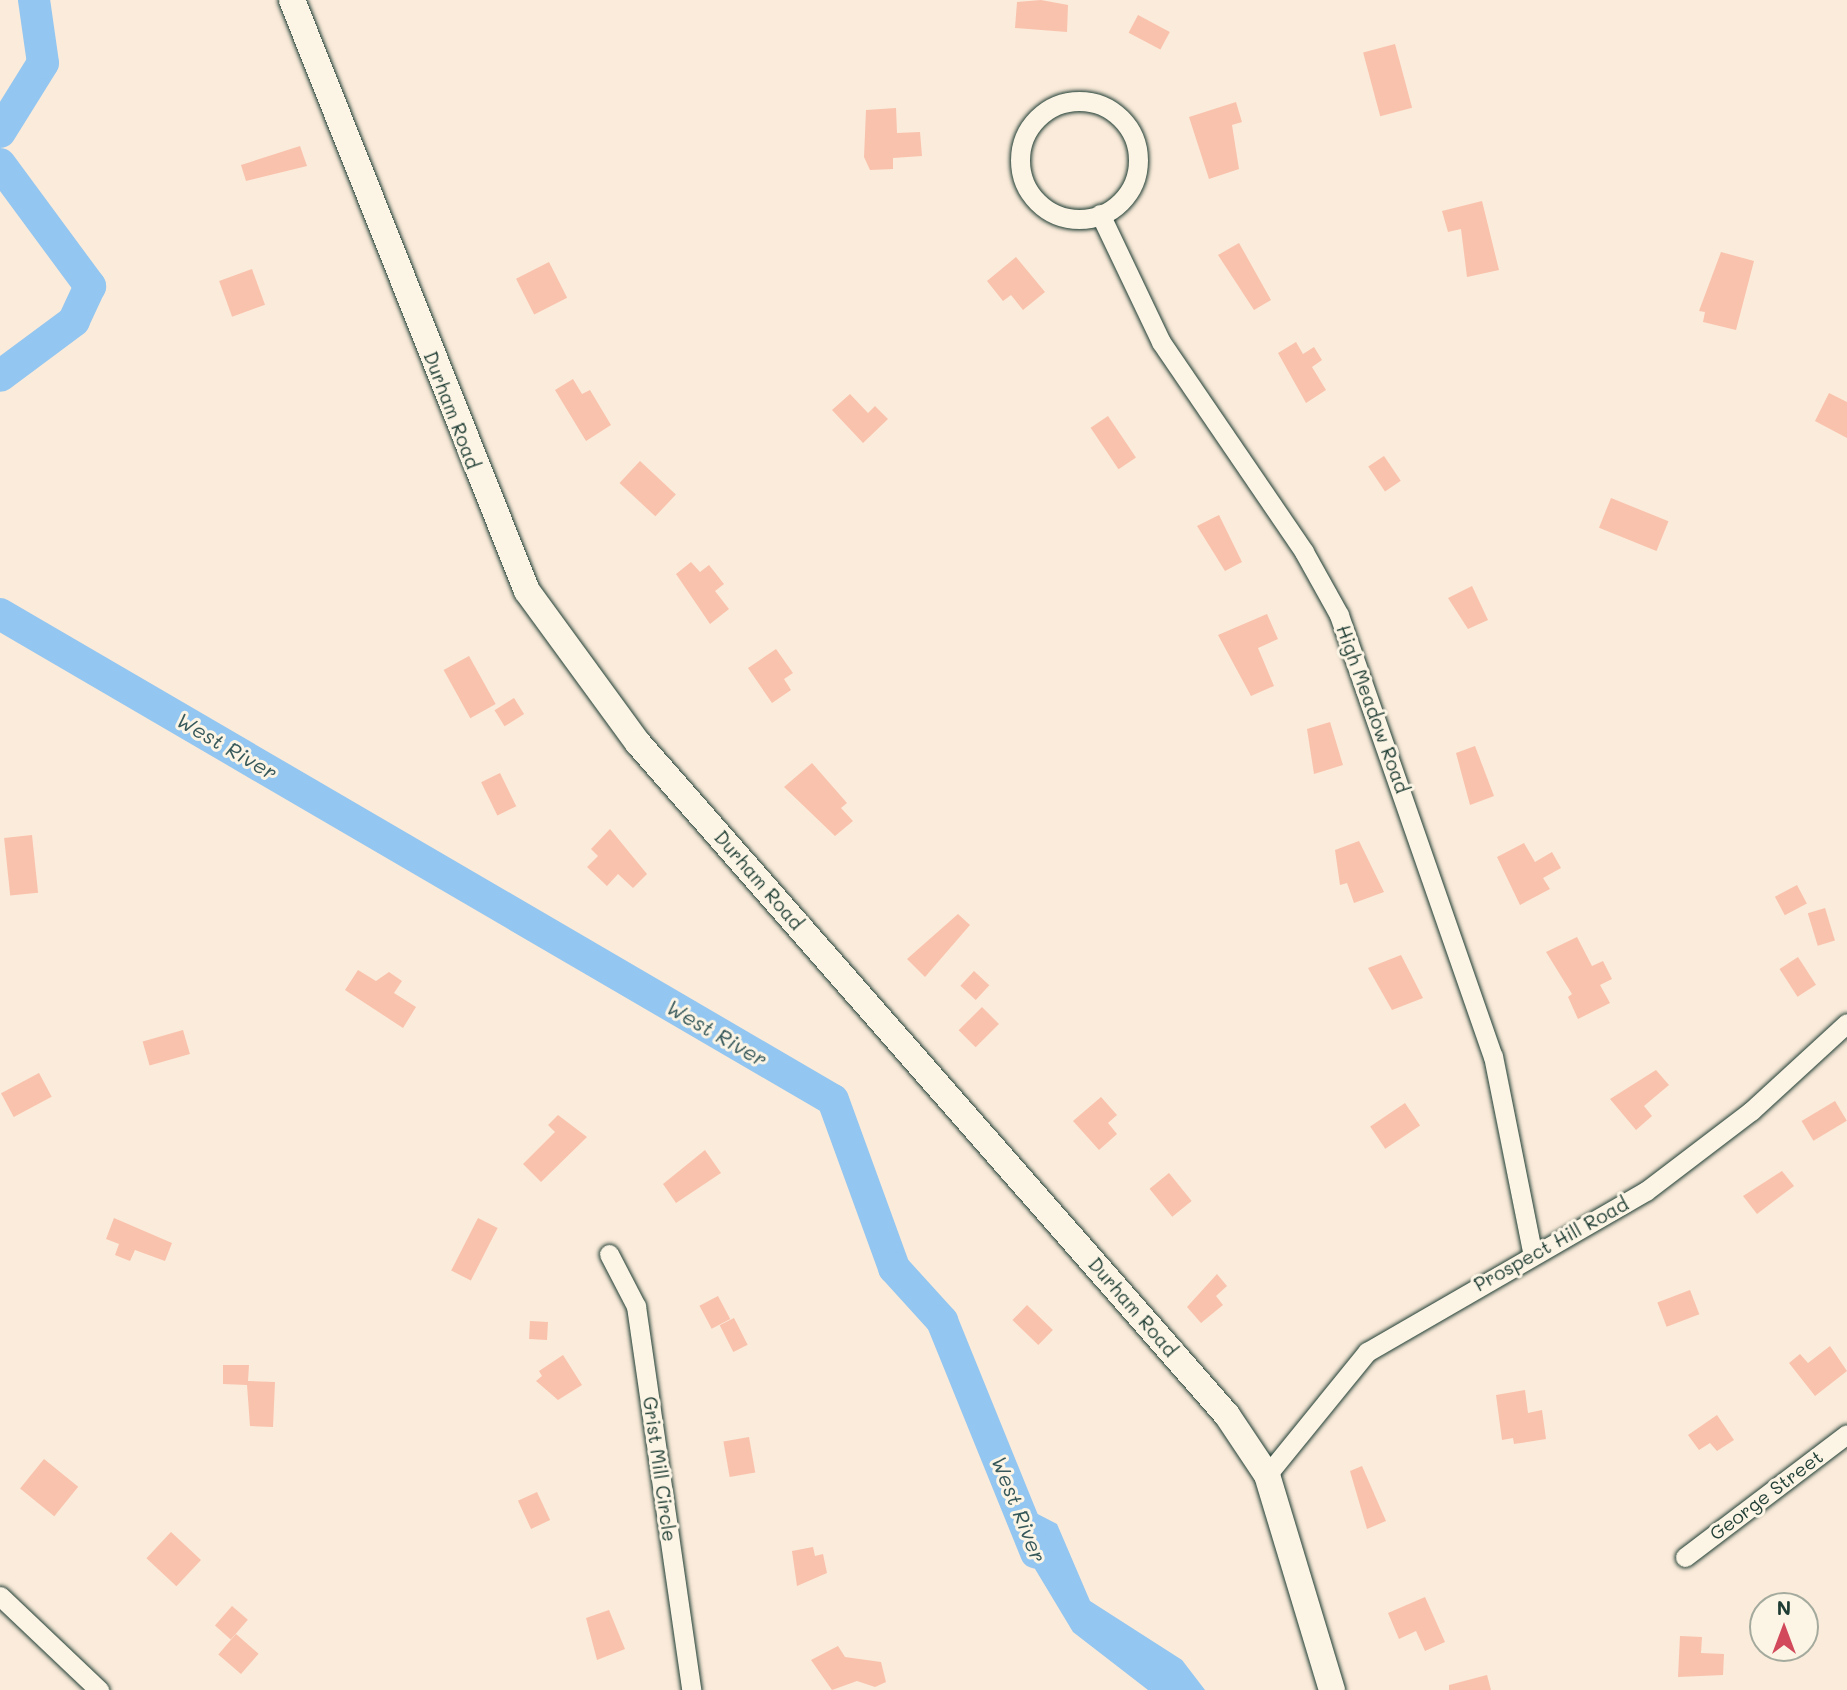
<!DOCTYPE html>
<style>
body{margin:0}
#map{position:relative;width:1847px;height:1690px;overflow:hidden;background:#fbebda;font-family:Mali,sans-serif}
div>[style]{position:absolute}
.water>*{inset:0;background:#93c6f0}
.river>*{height:32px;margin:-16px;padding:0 16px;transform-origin:16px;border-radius:16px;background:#93c6f0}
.building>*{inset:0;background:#f9c2ad;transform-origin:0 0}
.roads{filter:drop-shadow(0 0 2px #1f3d34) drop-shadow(0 0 2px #1f3d34)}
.street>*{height:19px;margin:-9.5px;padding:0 9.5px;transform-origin:9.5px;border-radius:9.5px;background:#fcf5e5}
.street>.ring{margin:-9.5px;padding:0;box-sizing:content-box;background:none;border:19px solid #fcf5e5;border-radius:50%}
.secondary>*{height:26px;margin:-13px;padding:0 13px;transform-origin:13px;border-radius:13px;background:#fcf5e5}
span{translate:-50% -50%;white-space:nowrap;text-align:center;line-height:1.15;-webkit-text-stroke:6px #fcf5e5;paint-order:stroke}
.street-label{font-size:19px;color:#1f3d34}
.water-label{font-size:21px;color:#36585a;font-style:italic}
.north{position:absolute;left:1749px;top:1592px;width:70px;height:70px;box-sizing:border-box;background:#fcf5e5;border:2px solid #a4ab9e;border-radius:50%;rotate:0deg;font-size:19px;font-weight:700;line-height:28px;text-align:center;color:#1f3d34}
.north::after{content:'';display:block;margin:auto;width:24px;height:32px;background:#d1495b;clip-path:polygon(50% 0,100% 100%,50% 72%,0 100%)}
</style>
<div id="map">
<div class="water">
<i style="clip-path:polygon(1026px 1508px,1057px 1524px,1090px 1601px,1182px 1660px,1205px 1690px,1148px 1690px,1073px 1632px,1017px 1539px,1017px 1515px)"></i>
</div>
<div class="river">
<i style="left:0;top:132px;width:81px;rotate:-58.1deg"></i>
<i style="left:43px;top:63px;width:64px;rotate:-98.1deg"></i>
<i style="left:0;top:164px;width:152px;rotate:53.6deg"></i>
<i style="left:90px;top:286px;width:38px;rotate:115deg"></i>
<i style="left:74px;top:321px;width:92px;rotate:143.4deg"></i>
<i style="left:0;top:614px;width:964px;rotate:30.26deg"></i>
<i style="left:833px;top:1100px;width:179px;rotate:70deg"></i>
<i style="left:894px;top:1268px;width:72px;rotate:47.8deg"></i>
<i style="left:942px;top:1321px;width:250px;rotate:67.9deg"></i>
</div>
<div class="building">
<i style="clip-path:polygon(1041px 0,1068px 5px,1067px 32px,1015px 28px,1017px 2px)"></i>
<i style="left:1138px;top:15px;width:36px;height:20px;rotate:28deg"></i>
<i style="left:1395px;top:44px;width:66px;height:33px;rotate:75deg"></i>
<i style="clip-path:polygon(1236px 102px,1242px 122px,1232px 125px,1239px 169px,1209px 179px,1189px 117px)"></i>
<i style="clip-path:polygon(896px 108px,897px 133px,920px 132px,922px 156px,893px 158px,893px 169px,870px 170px,864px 157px,866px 110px)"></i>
<i style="clip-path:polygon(300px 146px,307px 166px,246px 181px,241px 165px)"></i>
<i style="clip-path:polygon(1482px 201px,1499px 270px,1467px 277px,1461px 229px,1448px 232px,1442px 211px)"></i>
<i style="clip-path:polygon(1239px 243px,1271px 300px,1254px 310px,1218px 255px)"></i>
<i style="clip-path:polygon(1721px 252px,1754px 261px,1736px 330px,1703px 322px,1705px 312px,1699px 311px)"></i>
<i style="clip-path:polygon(1016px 257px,1045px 292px,1023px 310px,1011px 295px,1003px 301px,987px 281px)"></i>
<i style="left:549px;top:262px;width:40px;height:37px;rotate:63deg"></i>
<i style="left:252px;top:269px;width:38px;height:35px;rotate:70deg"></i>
<i style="clip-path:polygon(1296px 342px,1303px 354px,1314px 347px,1322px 360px,1312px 367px,1326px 390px,1306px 403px,1278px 353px)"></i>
<i style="clip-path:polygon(573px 379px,582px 394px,590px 390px,611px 425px,586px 441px,555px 390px)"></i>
<i style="clip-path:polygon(1829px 393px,1847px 402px,1847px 438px,1815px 421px)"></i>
<i style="clip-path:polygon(850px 394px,868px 413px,875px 406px,888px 419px,863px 443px,832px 410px)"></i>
<i style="left:1108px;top:416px;width:50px;height:21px;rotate:56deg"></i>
<i style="left:1384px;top:456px;width:30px;height:19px;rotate:56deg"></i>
<i style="left:640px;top:461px;width:49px;height:30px;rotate:43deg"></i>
<i style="left:1611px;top:498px;width:62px;height:32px;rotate:22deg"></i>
<i style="clip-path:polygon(1219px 515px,1242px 562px,1225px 571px,1197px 526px)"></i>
<i style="clip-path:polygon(691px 562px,700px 572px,709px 565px,724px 584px,715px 591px,729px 609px,710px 624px,676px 574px)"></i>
<i style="clip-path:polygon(1472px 586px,1488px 620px,1468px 629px,1448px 598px)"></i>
<i style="clip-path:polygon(1267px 614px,1278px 639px,1258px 648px,1274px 686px,1251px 696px,1218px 635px)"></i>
<i style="clip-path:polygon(776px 649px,793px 673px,784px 679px,791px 690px,772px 703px,748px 668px)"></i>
<i style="left:469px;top:656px;width:55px;height:29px;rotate:61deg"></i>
<i style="left:514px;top:698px;width:19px;height:23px;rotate:58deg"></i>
<i style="clip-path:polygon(1330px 722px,1343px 765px,1314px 774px,1307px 729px)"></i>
<i style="clip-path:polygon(1475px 746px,1494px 796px,1470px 805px,1456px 753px)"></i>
<i style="clip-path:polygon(812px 763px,847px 803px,841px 808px,853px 821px,835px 836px,784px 787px)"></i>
<i style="left:500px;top:773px;width:37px;height:21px;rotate:64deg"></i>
<i style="clip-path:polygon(610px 829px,647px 874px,633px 888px,618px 874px,607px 886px,587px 867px,598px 856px,591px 849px)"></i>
<i style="left:32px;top:835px;width:58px;height:28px;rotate:84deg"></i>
<i style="clip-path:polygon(1359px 841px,1384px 892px,1354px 903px,1347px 883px,1340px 885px,1335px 850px)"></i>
<i style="clip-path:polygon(1524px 843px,1535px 862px,1552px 852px,1561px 868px,1543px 878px,1550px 889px,1520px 905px,1497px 857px)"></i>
<i style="left:1797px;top:885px;width:21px;height:25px;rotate:62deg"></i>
<i style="left:1825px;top:908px;width:34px;height:18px;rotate:73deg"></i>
<i style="clip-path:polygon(958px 914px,970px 925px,925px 977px,907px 959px)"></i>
<i style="clip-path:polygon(1577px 937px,1592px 966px,1603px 961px,1612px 979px,1600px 985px,1610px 1003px,1578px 1019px,1568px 997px,1572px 994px,1546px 952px)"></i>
<i style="clip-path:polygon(1401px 955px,1423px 998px,1392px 1010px,1368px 968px)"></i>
<i style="left:1798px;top:957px;width:33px;height:22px;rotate:57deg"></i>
<i style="clip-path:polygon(358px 970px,376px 981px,389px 972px,402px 981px,394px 993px,416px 1007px,403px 1028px,345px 990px)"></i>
<i style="left:974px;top:971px;width:21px;height:20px;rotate:43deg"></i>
<i style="left:982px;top:1007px;width:24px;height:33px;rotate:45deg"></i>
<i style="left:183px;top:1030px;width:25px;height:42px;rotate:74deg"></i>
<i style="clip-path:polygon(1656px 1070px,1669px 1085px,1644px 1106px,1652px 1116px,1636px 1130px,1610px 1099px)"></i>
<i style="left:39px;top:1073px;width:27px;height:43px;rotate:62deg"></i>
<i style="clip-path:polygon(1101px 1097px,1117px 1115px,1108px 1123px,1117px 1134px,1099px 1150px,1073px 1121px)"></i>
<i style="left:1835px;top:1101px;width:23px;height:39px;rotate:59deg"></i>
<i style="left:1405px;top:1103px;width:27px;height:42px;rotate:56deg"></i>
<i style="clip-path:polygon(558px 1115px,587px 1137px,541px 1182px,523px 1164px,555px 1132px,548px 1125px)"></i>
<i style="clip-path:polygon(705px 1150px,721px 1173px,676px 1203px,663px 1184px)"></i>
<i style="clip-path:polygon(1782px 1171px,1794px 1186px,1757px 1214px,1743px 1196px)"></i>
<i style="left:1169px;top:1173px;width:36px;height:25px;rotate:51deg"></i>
<i style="clip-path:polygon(114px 1218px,172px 1243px,165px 1261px,135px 1250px,130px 1261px,115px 1255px,119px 1244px,106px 1239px)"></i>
<i style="left:478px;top:1218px;width:22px;height:59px;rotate:27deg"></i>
<i style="clip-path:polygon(1217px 1274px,1227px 1286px,1216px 1296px,1223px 1305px,1201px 1323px,1187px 1307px)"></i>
<i style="left:1690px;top:1290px;width:26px;height:35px;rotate:69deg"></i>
<i style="left:718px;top:1296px;width:26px;height:21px;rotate:62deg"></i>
<i style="left:1027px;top:1305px;width:36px;height:21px;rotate:44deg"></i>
<i style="left:734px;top:1318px;width:30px;height:16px;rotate:63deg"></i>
<i style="left:530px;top:1321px;width:18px;height:18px;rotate:3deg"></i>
<i style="clip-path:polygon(1830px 1346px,1847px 1371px,1815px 1396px,1789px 1363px,1800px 1354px,1808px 1363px)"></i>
<i style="clip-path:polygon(563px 1355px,582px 1385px,558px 1400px,536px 1381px,542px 1376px,539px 1371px)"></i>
<i style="clip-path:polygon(223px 1365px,249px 1365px,248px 1381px,275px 1382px,273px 1427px,250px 1426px,247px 1385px,223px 1384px)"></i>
<i style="clip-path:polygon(1525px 1390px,1528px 1413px,1542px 1410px,1546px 1439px,1514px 1444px,1513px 1438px,1502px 1440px,1496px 1395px)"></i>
<i style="clip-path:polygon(1717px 1415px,1734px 1440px,1717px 1451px,1710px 1443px,1699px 1450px,1688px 1435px)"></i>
<i style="left:749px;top:1437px;width:36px;height:26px;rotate:80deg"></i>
<i style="left:44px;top:1459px;width:44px;height:38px;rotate:39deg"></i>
<i style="clip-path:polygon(1362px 1466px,1386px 1521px,1367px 1529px,1350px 1471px)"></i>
<i style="left:537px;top:1492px;width:31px;height:21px;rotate:65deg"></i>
<i style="left:171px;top:1532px;width:41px;height:36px;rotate:43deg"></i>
<i style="clip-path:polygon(813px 1547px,815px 1556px,823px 1554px,827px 1573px,797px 1586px,792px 1551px)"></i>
<i style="clip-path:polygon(1425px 1597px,1445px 1642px,1425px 1651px,1416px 1631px,1399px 1639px,1388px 1613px)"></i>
<i style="left:232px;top:1606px;width:21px;height:26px;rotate:41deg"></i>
<i style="clip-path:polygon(609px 1610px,625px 1649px,597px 1660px,586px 1618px)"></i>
<i style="left:236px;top:1634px;width:30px;height:27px;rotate:41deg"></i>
<i style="clip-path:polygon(1680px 1636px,1702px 1637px,1701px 1653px,1724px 1654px,1723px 1675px,1678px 1677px)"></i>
<i style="clip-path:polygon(838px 1646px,845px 1657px,881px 1662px,886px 1682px,875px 1687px,857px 1681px,832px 1690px,811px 1660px)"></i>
<i style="clip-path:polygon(1487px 1675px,1491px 1690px,1449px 1690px,1449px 1685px)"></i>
</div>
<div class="roads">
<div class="street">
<i class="ring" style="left:1020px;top:101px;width:99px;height:99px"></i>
<i style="left:1100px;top:214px;width:142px;rotate:64.5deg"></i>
<i style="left:1161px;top:342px;width:254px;rotate:55.7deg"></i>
<i style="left:1304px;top:552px;width:72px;rotate:60.9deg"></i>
<i style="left:1339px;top:615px;width:467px;rotate:70.8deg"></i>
<i style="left:1493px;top:1056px;width:200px;rotate:78.7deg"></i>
<i style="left:609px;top:1254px;width:59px;rotate:62.6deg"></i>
<i style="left:636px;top:1306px;width:388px;rotate:81.8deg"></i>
<i style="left:1267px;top:1475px;width:159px;rotate:-50.9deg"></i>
<i style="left:1367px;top:1352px;width:322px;rotate:-30deg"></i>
<i style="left:1646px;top:1191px;width:132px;rotate:-37.3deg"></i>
<i style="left:1751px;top:1111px;width:130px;rotate:-42.5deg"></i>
<i style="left:1685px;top:1557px;width:203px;rotate:-37.2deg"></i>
<i style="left:0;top:1596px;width:137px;rotate:43.5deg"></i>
</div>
<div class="secondary">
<i style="left:292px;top:0;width:636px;rotate:68.32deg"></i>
<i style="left:527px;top:591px;width:188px;rotate:53.9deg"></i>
<i style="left:638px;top:743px;width:894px;rotate:48.77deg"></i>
<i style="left:1227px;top:1415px;width:72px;rotate:56.3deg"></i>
<i style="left:1267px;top:1475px;width:225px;rotate:73.2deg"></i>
</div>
</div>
<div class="street-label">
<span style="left:452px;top:410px;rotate:69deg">Durham Road</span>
<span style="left:1373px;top:709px;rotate:70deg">High Meadow Road</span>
<span style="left:759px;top:880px;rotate:49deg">Durham Road</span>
<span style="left:1551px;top:1244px;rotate:-29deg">Prospect Hill Road</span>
<span style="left:1133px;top:1307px;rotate:49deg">Durham Road</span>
<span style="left:660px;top:1469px;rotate:82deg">Grist Mill Circle</span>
<span style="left:1766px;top:1495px;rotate:-37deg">George Street</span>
</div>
<div class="water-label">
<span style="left:227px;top:746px;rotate:30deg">West River</span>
<span style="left:717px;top:1033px;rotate:30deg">West River</span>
<span style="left:1019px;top:1509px;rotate:68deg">West River</span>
</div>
<div class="north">N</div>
</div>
